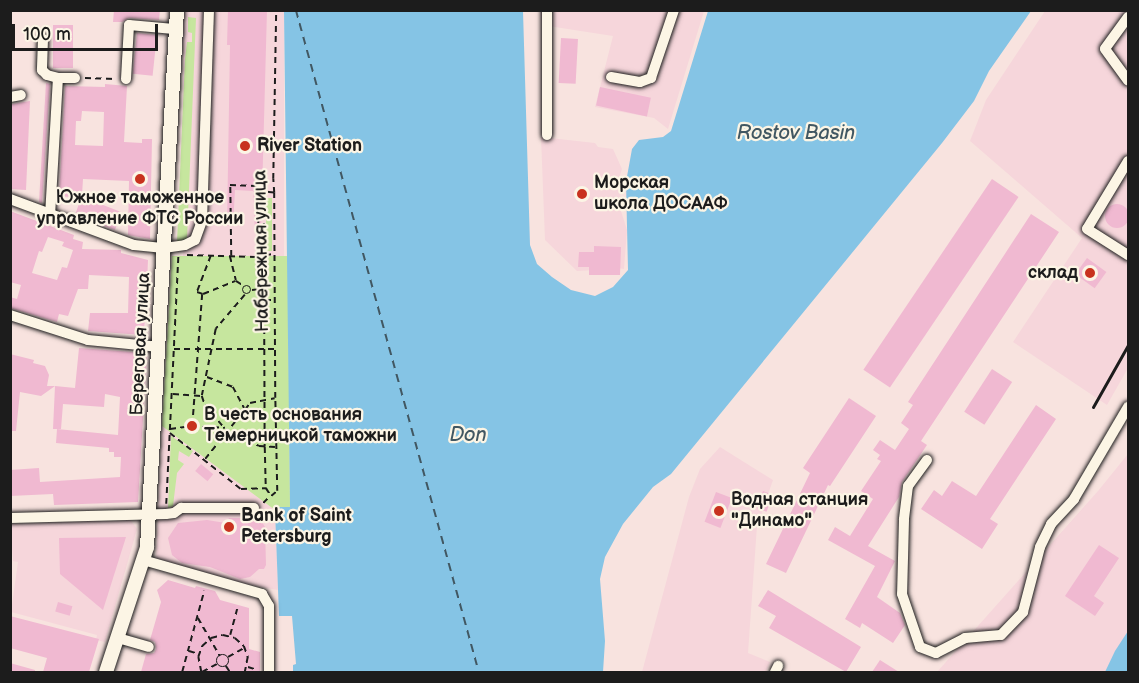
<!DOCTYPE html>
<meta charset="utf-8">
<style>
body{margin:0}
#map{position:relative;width:1139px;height:683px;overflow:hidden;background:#f8e3df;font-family:"Balsamiq Sans",sans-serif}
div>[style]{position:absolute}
.built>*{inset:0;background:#f6d6db;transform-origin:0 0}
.green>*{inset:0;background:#c6e69e;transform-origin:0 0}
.water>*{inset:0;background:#85c4e5}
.ferry>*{height:1.5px;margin-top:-0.75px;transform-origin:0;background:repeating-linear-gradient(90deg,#415762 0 8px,transparent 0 14px)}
.building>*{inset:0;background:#f0b9d1;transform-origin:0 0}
.round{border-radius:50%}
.path>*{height:1.5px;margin-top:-0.75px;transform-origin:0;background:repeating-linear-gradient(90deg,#1c1c1c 0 6px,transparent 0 10.5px)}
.path>.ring{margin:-0.75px;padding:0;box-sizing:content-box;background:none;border:1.5px solid #1c1c1c;border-radius:50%}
.roads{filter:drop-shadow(0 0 2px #1c1c1c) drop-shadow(0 0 2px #1c1c1c)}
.minor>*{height:10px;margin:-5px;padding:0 5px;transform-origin:5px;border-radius:5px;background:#fcf5e5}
.major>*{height:14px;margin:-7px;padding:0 7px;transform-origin:7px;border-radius:7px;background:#fcf5e5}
.rail>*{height:3px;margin:-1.5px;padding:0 1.5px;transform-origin:1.5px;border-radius:1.5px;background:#1c1c1c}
.dots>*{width:16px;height:16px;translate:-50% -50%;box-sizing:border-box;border:3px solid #fcf5e5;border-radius:50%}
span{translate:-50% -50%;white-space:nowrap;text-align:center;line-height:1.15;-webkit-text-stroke:4.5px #fcf5e5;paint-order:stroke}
.poi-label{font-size:18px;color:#1c1c1c;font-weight:700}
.left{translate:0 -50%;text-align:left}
.right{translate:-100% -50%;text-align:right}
.street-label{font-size:18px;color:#1c1c1c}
.water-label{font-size:20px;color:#415762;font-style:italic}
.frame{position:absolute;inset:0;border:12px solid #1c1c1c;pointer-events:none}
.scale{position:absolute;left:12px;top:24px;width:146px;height:27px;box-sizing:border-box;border:3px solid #1c1c1c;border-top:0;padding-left:8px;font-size:18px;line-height:21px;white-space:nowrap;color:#1c1c1c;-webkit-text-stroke:4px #fcf5e5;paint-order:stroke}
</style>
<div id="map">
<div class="built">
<i style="left:183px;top:11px;width:101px;height:245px"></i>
<i style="clip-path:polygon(540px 11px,704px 11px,668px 129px,654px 118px,595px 107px,613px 36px,542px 25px)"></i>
<i style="clip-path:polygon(1045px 11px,1128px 11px,1128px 368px,1107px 405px,1013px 342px,1082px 238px,970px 141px,986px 100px)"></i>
<i style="clip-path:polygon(541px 137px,595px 143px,598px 147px,613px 149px,622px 169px,619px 178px,621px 211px,627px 230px,624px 269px,597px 265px,596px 270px,577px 271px,545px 240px)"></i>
<i style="clip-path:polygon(162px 426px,275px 510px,278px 590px,228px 581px,156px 560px)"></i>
<i style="clip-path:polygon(720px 447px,773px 480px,757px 526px,748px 653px,770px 662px,766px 672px,642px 672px,689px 497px,700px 469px)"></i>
<i style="clip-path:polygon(1128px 454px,1128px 672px,937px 672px,1098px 491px)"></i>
<i style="clip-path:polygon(130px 519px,137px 529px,105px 642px,96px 640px,97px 635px,11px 612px,18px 562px,13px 561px,10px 524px)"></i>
</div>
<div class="green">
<i style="clip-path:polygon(188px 17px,196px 18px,187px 239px,177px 242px,185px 59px,187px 42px,192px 42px,192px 33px,188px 32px)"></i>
<i style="left:266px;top:198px;width:6px;height:53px"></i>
<i style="clip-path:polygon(172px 256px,288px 256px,290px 507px,276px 507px,275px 510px,162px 426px)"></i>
<i style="clip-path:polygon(171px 436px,193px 451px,189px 457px,179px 451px,178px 460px,184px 464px,177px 473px,173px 506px,168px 508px)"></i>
</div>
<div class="water">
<i style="clip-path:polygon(284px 11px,523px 11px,530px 245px,537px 264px,552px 277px,571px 290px,595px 296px,613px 287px,628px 270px,626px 182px,632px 149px,639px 140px,663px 137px,671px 131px,708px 11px,1031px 11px,989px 71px,974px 101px,942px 143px,671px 474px,653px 487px,623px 524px,605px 557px,600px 579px,605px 641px,603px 672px,293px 672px,293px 665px,296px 664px,292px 616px,279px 616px,275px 510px,275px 507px,290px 507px)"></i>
<i style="clip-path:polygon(1128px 631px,1128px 672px,1105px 672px,1115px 651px)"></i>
</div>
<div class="ferry">
<i style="left:296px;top:10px;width:687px;rotate:74.55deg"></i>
</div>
<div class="building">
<i style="clip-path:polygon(114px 10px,160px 10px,159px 20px,129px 18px,122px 22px,113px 22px)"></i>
<i style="clip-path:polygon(228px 10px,267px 10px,261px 231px,255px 232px,253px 191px,235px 190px,233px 226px,227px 226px,230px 45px,227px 45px)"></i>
<i style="left:53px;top:25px;width:20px;height:43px"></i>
<i style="left:137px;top:33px;width:20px;height:41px;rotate:6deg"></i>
<i style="left:561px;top:38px;width:17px;height:45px;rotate:3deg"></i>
<i style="clip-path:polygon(46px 83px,50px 84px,42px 203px,39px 202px)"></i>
<i style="clip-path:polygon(evenodd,105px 84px,127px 86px,124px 142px,142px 143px,142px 139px,152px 139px,150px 239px,128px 235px,129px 181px,83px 179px,82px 195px,94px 197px,93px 201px,121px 212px,115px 230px,75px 215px,81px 198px,59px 196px,65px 86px,105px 87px,105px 84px,82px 111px,104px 112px,103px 146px,75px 145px,76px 121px,81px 121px,82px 111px)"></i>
<i style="left:600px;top:87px;width:52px;height:19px;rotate:12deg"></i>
<i style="clip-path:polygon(30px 101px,26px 190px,10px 189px,12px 104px)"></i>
<i style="left:992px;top:179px;width:32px;height:230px;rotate:34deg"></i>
<i class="round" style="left:1105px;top:204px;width:24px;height:24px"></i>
<i style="clip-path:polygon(evenodd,10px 211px,74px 235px,73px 239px,83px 242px,82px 249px,121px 250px,121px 253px,148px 260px,147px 284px,140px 283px,139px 306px,147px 306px,143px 335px,88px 331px,90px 313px,128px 313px,129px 277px,89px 275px,88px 289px,78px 289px,68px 316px,59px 314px,57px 322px,10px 308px,10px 297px,17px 299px,21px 285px,10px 282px,10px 211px,48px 237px,64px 242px,62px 246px,73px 250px,67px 268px,62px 267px,57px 280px,32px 273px,39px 251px,42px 252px,48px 237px)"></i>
<i style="clip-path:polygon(1031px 214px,1059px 232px,921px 441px,927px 445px,902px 482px,899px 497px,868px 546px,895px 561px,877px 597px,900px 613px,905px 625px,893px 643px,862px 623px,860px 628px,845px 619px,875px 566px,828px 540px,835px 527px,850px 536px,873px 499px,861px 491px,881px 461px,877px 459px,880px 455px,873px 450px,880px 440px,895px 450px,909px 429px,901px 423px,913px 405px,908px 402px)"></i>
<i style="clip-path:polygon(594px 246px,621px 247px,620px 275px,589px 275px,589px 267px,578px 267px,579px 252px,594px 252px)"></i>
<i style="left:1087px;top:258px;width:24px;height:20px;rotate:36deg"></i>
<i style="clip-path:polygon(79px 348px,147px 353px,138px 502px,54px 505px,53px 494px,10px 496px,10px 470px,39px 468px,40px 482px,120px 477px,121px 457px,114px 457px,114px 452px,109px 452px,109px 448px,56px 443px,57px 429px,118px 435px,120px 397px,105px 394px,104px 407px,63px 404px,61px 429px,53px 429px,55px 386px,75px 388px)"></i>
<i style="clip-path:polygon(10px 354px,34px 360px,33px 363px,45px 366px,49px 375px,47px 386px,55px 386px,41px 396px,20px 392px,16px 431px,10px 431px)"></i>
<i style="left:992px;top:369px;width:24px;height:51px;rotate:33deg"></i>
<i style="clip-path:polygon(849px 398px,876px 416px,830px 486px,828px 485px,786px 573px,766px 564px,810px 473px,803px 468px)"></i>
<i style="clip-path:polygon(1036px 405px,1056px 419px,990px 519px,998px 524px,982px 549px,921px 509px,934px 490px,942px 496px,952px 481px,976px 496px)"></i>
<i style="left:201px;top:464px;width:16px;height:9px;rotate:40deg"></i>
<i style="left:763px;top:491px;width:11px;height:18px;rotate:22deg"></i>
<i style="left:716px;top:492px;width:17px;height:32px;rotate:21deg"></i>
<i style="clip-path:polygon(229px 518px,254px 518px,262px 522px,265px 527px,266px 565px,264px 569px,259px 569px,250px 577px,240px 579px,210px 567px,182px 563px,172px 555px,168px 538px,178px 523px,207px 520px,226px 523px)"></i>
<i style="clip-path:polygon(126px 537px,103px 610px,60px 574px,59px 538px)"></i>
<i style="clip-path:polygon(1099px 545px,1119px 558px,1094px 596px,1104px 603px,1095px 616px,1065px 596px)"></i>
<i style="clip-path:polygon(168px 580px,195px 588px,196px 586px,215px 591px,220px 600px,249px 608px,249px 649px,260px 652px,260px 672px,141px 672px,146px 654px,154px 653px,156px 649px,155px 642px,150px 640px,161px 602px,157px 590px)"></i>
<i style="clip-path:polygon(768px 590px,861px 647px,846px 672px,769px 628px,776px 616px,758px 606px)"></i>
<i style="left:58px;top:602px;width:15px;height:10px;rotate:16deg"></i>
<i style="clip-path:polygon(10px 616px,99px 639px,89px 672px,43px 672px,47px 658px,10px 648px)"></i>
<i style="clip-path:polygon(880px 660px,899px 672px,872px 672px)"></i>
<i style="clip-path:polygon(10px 663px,35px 670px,35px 672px,10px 672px)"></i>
</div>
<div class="path">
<i style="left:85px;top:78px;width:31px;rotate:2deg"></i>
<i style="left:274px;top:193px;width:10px;rotate:-174deg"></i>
<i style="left:264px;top:192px;width:255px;rotate:89.8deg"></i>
<i style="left:265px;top:447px;width:41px;rotate:88.6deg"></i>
<i style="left:266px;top:488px;width:9px;rotate:58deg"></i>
<i style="left:271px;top:496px;width:8px;rotate:-40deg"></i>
<i style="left:277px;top:491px;width:93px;rotate:-91.2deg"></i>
<i style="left:275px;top:398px;width:205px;rotate:-90.3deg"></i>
<i style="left:274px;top:193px;width:14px;rotate:-94deg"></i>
<i style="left:273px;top:179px;width:169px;rotate:-89deg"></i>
<i style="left:187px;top:255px;width:73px;rotate:1.6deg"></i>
<i style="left:265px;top:255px;width:9px;rotate:-6deg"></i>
<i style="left:211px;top:256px;width:39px;rotate:111deg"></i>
<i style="left:197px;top:292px;width:6px;rotate:18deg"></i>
<i style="left:203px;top:294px;width:35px;rotate:-22deg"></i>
<i style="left:236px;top:281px;width:9px;rotate:32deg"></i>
<i style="left:230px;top:256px;width:25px;rotate:76deg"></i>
<i style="left:231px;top:256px;width:71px;rotate:-90.8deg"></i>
<i style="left:230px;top:185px;width:27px;rotate:2deg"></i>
<i style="left:257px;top:186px;width:71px;rotate:87.6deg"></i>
<i class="ring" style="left:242.5px;top:285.5px;width:7.5px;height:7.5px"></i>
<i style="left:252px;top:290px;width:10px;rotate:-6deg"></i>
<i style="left:245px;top:295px;width:45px;rotate:130.5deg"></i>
<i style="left:216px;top:329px;width:68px;rotate:101.8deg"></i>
<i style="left:202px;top:396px;width:9px;rotate:72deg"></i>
<i style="left:205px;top:405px;width:35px;rotate:50deg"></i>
<i style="left:228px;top:432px;width:34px;rotate:24deg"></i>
<i style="left:259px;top:446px;width:16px;rotate:4deg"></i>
<i style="left:265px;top:300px;width:10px"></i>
<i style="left:174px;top:349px;width:100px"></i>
<i style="left:207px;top:377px;width:28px;rotate:21deg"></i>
<i style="left:233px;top:387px;width:24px;rotate:62deg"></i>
<i style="left:173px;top:394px;width:28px;rotate:4deg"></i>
<i style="left:192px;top:426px;width:132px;rotate:-85.7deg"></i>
<i style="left:170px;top:429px;width:22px;rotate:-8deg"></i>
<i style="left:192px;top:426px;width:33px;rotate:3deg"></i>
<i style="left:170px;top:433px;width:90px;rotate:38.3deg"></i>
<i style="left:241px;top:489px;width:25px;rotate:-2deg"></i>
<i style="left:205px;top:459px;width:72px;rotate:-51.2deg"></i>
<i style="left:250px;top:403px;width:25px;rotate:-11deg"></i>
<i style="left:263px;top:503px;width:10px;rotate:-45deg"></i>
<i style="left:166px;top:504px;width:247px;rotate:-87.2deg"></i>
<i style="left:198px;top:618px;width:44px;rotate:59.9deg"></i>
<i style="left:230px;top:635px;width:30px;rotate:-75deg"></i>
<i style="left:189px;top:651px;width:10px;rotate:17deg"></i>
<i class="ring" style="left:217px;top:655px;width:10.5px;height:10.5px"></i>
<i style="left:228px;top:657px;width:18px;rotate:-29deg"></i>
<i style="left:226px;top:666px;width:7px;rotate:56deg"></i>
<i style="left:248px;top:667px;width:10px;rotate:17deg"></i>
<i style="left:182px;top:672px;width:84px;rotate:-74.8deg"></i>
<i style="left:201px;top:672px;width:15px;rotate:-101deg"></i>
<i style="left:198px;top:657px;width:12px;rotate:-70deg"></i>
<i style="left:202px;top:646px;width:12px;rotate:-42deg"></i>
<i style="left:211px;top:638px;width:12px;rotate:-14deg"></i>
<i style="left:223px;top:635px;width:12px;rotate:14deg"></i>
<i style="left:235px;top:638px;width:12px;rotate:42deg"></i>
<i style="left:244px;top:646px;width:12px;rotate:70deg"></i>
<i style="left:248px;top:657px;width:15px;rotate:101deg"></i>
<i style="left:202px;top:672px;width:17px;rotate:-28deg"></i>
</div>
<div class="roads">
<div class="minor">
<i style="left:1128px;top:17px;width:39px;rotate:126deg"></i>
<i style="left:1105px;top:49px;width:39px;rotate:54deg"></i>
<i style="left:43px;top:39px;width:31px;rotate:92deg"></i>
<i style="left:42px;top:70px;width:7px;rotate:45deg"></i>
<i style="left:47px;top:75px;width:11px;rotate:15deg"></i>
<i style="left:611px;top:77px;width:29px;rotate:10deg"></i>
<i style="left:640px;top:82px;width:12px;rotate:-20deg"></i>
<i style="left:651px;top:78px;width:72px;rotate:-71.3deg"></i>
<i style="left:126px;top:79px;width:54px;rotate:-86.8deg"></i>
<i style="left:129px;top:25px;width:45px;rotate:5.1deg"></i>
<i style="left:10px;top:97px;width:11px;rotate:-10deg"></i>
<i style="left:547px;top:135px;width:125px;rotate:-90deg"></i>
<i style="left:1128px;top:161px;width:79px;rotate:121.1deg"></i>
<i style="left:1087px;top:229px;width:49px;rotate:32.4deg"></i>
<i style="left:10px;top:199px;width:132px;rotate:20.4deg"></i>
<i style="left:134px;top:245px;width:30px;rotate:6deg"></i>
<i style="left:164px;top:248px;width:21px;rotate:-8deg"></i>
<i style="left:185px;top:245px;width:11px;rotate:-27deg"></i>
<i style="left:195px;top:240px;width:20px;rotate:-70deg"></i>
<i style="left:202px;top:221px;width:211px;rotate:-88.1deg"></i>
<i style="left:50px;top:216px;width:138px;rotate:-86.7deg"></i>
<i style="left:58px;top:78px;width:17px"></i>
<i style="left:10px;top:315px;width:82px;rotate:17.8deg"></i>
<i style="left:88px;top:340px;width:72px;rotate:5.6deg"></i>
<i style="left:927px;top:460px;width:32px;rotate:126deg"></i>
<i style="left:908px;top:486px;width:34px;rotate:97deg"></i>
<i style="left:904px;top:520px;width:74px;rotate:91.5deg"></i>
<i style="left:902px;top:594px;width:56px;rotate:71.2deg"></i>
<i style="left:920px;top:647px;width:17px;rotate:21deg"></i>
<i style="left:936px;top:653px;width:33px;rotate:-27deg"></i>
<i style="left:965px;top:638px;width:36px;rotate:-5deg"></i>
<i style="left:1001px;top:635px;width:32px;rotate:-46deg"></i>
<i style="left:1023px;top:612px;width:67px;rotate:-75.3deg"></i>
<i style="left:1040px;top:547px;width:25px;rotate:-64deg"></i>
<i style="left:1051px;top:524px;width:34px;rotate:-47deg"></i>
<i style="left:1074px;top:499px;width:107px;rotate:-59.6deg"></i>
<i style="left:10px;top:518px;width:156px;rotate:-1.5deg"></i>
<i style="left:166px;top:514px;width:8px;rotate:-7deg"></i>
<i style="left:174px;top:513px;width:9px;rotate:-36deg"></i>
<i style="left:181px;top:508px;width:73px"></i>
<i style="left:143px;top:560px;width:124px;rotate:15.9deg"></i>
<i style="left:262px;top:594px;width:14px;rotate:60deg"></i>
<i style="left:269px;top:606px;width:66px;rotate:90deg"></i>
<i style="left:118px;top:638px;width:32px;rotate:16deg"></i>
<i style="left:775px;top:672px;width:7px;rotate:-63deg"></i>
</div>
<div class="major">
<i style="left:106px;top:672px;width:132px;rotate:-71.8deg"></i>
<i style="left:147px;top:547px;width:538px;rotate:-86.8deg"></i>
</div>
</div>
<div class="rail">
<i style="left:1093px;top:407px;width:71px;rotate:-60.6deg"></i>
</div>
<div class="dots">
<i style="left:245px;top:146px;background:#c8321e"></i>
<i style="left:140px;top:179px;background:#c8321e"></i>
<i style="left:582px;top:194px;background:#c8321e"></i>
<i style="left:1090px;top:273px;background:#c8321e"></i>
<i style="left:192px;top:426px;background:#c8321e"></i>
<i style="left:719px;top:511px;background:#c8321e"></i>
<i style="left:229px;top:527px;background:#c8321e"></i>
</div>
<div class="poi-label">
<span class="left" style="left:257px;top:146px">River Station</span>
<span class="left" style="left:594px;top:194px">Морская<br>школа ДОСААФ</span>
<span style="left:140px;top:209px">Южное таможенное<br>управление ФТС России</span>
<span class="right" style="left:1078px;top:273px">склад</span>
<span class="left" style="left:204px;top:426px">В честь основания<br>Темерницкой таможни</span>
<span class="left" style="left:731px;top:511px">Водная станция<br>"Динамо"</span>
<span class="left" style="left:241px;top:527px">Bank of Saint<br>Petersburg</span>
</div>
<div class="street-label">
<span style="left:262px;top:251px;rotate:-91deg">Набережная улица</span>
<span style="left:141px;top:344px;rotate:-87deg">Береговая улица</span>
</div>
<div class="water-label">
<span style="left:796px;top:133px">Rostov Basin</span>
<span style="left:468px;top:435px">Don</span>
</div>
<div class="frame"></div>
<div class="scale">100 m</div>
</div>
